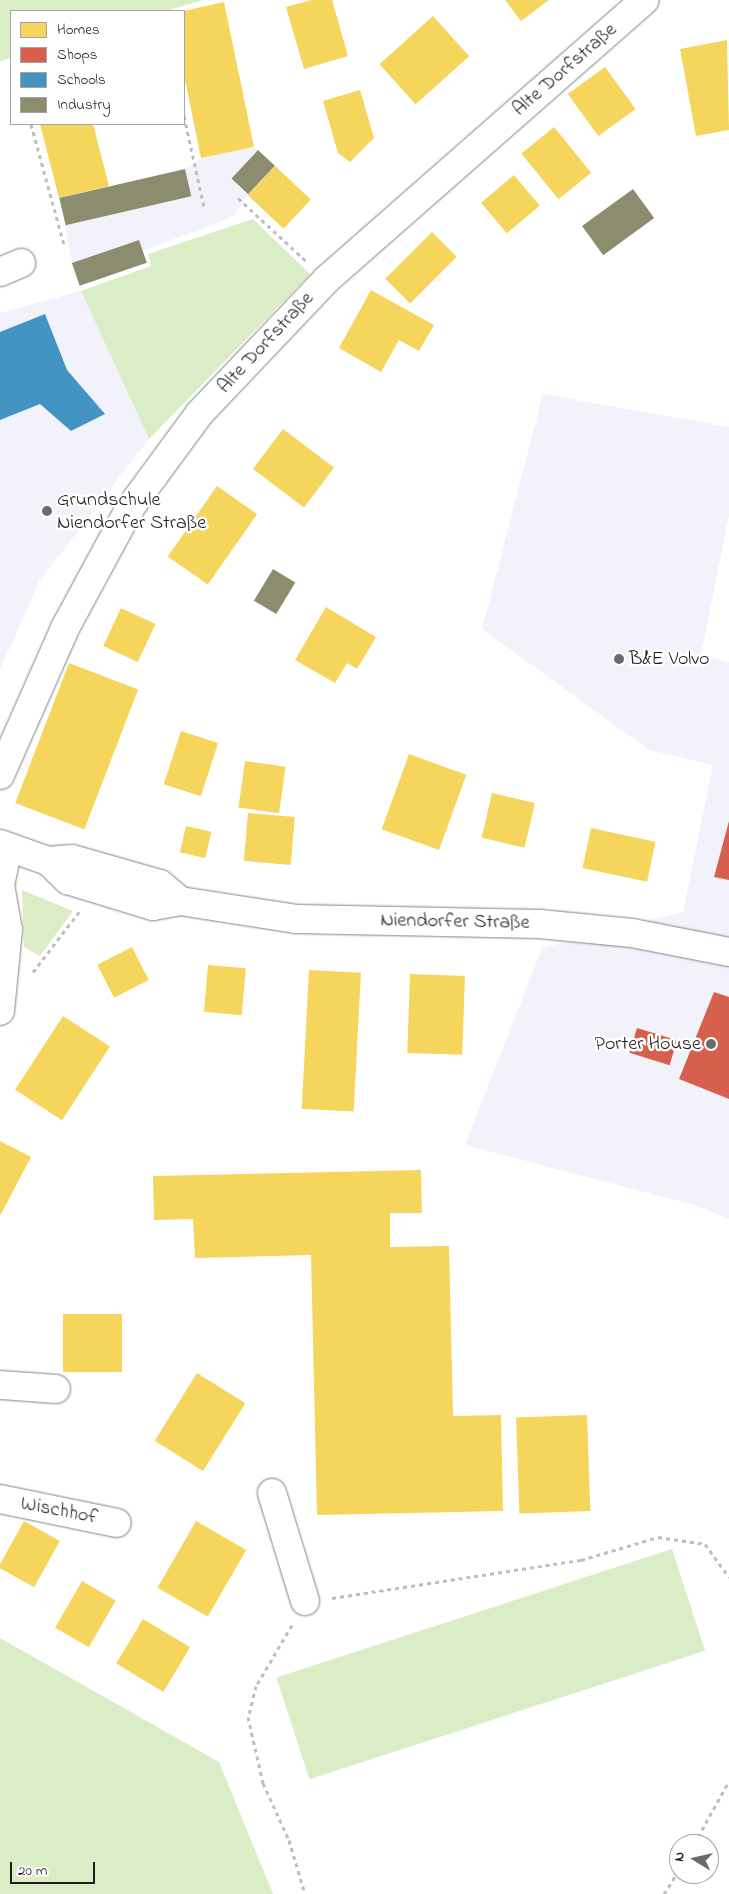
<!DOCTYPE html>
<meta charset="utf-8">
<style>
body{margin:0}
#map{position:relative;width:729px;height:1894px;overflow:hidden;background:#fff;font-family:"Indie Flower",sans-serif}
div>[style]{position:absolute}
.built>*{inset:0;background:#f2f3fa}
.green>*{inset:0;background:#daedc7;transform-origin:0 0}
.homes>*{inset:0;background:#f6d55c;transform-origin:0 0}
.shops>*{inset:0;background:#d6604d;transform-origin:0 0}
.schools>*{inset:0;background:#4393c3}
.industry>*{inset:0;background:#8c8c6e;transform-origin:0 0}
.path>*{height:3px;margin-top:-1.5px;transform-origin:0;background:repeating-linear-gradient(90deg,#bebebe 0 4px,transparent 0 8px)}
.roads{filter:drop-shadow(0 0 1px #828282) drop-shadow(0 0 1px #828282)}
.minor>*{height:28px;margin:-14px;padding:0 14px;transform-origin:14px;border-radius:14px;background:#fff}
.major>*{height:28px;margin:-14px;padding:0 14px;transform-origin:14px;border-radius:14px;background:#fff}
.dots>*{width:14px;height:14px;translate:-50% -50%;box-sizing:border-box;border:2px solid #fff;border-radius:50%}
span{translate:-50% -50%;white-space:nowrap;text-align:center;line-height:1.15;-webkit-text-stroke:5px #fff;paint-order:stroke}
.street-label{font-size:20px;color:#1c1c1c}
.poi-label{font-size:20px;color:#1c1c1c}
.left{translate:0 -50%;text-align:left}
.right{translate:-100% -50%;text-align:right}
.legend{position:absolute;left:10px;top:10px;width:175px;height:115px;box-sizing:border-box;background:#fff;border:1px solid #a4a4a4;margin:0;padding:6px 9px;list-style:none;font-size:15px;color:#1c1c1c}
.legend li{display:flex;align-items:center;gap:10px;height:25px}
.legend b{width:25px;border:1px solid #a4a4a4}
.north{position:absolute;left:669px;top:1834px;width:50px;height:50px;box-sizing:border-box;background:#fff;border:1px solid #a4a4a4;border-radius:50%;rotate:279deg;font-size:14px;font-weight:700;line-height:20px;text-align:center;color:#1c1c1c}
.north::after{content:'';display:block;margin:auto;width:18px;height:22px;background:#6b6b6b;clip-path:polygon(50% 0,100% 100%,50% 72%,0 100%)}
.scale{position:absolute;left:10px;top:1862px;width:85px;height:22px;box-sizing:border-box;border:2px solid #1c1c1c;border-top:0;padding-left:6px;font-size:15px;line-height:18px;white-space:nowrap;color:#1c1c1c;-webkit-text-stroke:4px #fff;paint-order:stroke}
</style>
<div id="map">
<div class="built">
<i style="clip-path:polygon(254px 147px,258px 150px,231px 178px,248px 195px,234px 216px,143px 251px,139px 240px,72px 264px,65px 225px,190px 196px,185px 169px,201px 158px)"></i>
<i style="clip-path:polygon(81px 291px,149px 439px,39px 582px,0 670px,0 313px)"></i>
<i style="clip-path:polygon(543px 394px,729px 427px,729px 516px,701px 655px,729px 662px,729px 1219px,698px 1206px,465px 1145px,542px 948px,683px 912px,713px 765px,649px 750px,482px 629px)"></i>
</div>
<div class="green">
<i style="clip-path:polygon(0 0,203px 0,166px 11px,11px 11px,11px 58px,0 61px)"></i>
<i style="clip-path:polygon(253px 219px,310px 274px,149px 439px,81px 291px,151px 266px,148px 254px)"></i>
<i style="clip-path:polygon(22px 890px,73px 911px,40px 956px,24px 947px)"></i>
<i style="left:672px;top:1549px;width:107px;height:416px;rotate:72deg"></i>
<i style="clip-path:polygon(0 1638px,219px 1762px,273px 1894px,0 1894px)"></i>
</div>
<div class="homes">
<i style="clip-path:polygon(312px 0,332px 0,348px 56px,304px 69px,286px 7px)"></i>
<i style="clip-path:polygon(505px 0,549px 0,521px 21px)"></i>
<i style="clip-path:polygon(224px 2px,254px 147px,201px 158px,184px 75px,184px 11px)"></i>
<i style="left:433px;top:16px;width:54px;height:72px;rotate:48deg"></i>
<i style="clip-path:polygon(727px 40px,729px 130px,696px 136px,680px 49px)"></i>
<i style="left:605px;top:67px;width:52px;height:46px;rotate:54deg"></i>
<i style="clip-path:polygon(360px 90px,374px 138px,350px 162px,338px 153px,323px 101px)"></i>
<i style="clip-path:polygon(40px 124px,93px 124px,109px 186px,59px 198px)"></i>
<i style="left:554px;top:127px;width:59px;height:42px;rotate:51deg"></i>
<i style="left:275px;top:166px;width:49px;height:40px;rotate:43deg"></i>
<i style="left:514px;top:175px;width:40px;height:43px;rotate:50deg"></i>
<i style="left:432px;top:232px;width:35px;height:66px;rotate:45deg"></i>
<i style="clip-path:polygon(371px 290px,434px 325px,419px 351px,399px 340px,381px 372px,339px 348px)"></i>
<i style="left:283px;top:429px;width:64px;height:50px;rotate:37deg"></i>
<i style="left:217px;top:486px;width:49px;height:86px;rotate:35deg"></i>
<i style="clip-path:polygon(326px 607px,376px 637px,357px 669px,347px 663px,335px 683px,295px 660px)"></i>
<i style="left:121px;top:608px;width:38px;height:42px;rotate:25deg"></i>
<i style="left:69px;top:663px;width:74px;height:150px;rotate:21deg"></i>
<i style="left:181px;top:731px;width:39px;height:56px;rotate:18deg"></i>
<i style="left:409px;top:754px;width:61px;height:80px;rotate:20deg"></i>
<i style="left:245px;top:761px;width:41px;height:47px;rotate:8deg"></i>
<i style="left:492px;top:793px;width:44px;height:46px;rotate:13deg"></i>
<i style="left:248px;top:813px;width:47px;height:48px;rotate:5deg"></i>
<i style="left:186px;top:826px;width:26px;height:27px;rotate:13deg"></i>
<i style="left:591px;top:828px;width:66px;height:41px;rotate:12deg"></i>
<i style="left:132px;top:947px;width:37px;height:39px;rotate:63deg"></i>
<i style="left:208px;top:965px;width:38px;height:47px;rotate:5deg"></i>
<i style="left:309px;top:970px;width:52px;height:139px;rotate:3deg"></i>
<i style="left:410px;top:974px;width:55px;height:79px;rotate:2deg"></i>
<i style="left:63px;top:1016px;width:56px;height:88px;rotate:33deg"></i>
<i style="clip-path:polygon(0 1141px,31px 1157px,0 1216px)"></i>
<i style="clip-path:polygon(421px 1170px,422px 1213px,390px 1213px,390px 1247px,449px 1246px,453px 1416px,501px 1415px,503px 1511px,317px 1515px,311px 1255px,195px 1258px,193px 1219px,154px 1220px,153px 1176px)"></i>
<i style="left:63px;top:1314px;width:59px;height:58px"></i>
<i style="left:197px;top:1373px;width:57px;height:80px;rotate:32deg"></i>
<i style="left:587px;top:1415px;width:96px;height:71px;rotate:88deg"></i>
<i style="left:24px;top:1521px;width:41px;height:53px;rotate:29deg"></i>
<i style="left:196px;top:1521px;width:58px;height:77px;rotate:30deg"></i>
<i style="left:82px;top:1581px;width:39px;height:54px;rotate:30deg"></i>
<i style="left:143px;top:1619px;width:55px;height:52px;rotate:31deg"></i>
</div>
<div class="shops">
<i style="clip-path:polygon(729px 821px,729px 880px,714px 877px)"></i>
<i style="clip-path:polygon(714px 992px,729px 997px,729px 1099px,679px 1079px)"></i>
<i style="left:637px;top:1028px;width:42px;height:26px;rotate:17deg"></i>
</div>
<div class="schools">
<i style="clip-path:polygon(45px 314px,67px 370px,105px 414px,71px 431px,40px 404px,0 420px,0 332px)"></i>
</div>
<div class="industry">
<i style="left:258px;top:150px;width:23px;height:39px;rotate:43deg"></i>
<i style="left:185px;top:169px;width:28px;height:129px;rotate:77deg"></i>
<i style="left:633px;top:189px;width:36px;height:63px;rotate:54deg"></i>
<i style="left:139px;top:240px;width:24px;height:71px;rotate:71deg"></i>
<i style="left:273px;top:569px;width:26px;height:37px;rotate:31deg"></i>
</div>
<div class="path">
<i style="left:184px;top:116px;width:93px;rotate:77.6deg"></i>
<i style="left:31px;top:124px;width:125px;rotate:74.7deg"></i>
<i style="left:238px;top:198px;width:93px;rotate:42.8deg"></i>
<i style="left:33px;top:972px;width:76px;rotate:-52.5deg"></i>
<i style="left:332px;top:1598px;width:252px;rotate:-8.7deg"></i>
<i style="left:581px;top:1560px;width:80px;rotate:-16.6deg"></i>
<i style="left:658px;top:1537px;width:48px;rotate:8.5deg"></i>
<i style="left:705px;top:1544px;width:41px;rotate:54deg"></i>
<i style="left:292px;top:1625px;width:71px;rotate:120.5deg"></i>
<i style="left:256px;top:1686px;width:32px;rotate:104deg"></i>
<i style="left:248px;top:1717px;width:68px;rotate:77.2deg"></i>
<i style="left:263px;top:1783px;width:63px;rotate:65.5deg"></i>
<i style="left:289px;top:1840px;width:56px;rotate:73.5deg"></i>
<i style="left:694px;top:1844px;width:72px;rotate:-60.9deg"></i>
<i style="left:664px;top:1894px;width:28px;rotate:-58deg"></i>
</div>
<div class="roads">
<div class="minor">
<i style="left:0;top:272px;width:23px;rotate:-23deg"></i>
<i style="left:0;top:775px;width:161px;rotate:-66.1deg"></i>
<i style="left:65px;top:628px;width:136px;rotate:-61.6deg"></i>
<i style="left:130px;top:508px;width:117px;rotate:-53.7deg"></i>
<i style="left:199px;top:414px;width:185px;rotate:-46.5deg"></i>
<i style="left:326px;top:280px;width:424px;rotate:-41.3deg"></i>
<i style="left:0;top:1011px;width:81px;rotate:-84.4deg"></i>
<i style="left:8px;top:930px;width:46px;rotate:-100.1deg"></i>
<i style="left:0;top:885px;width:39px;rotate:-78deg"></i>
<i style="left:0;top:1385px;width:56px;rotate:4.1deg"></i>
<i style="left:272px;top:1493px;width:113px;rotate:73deg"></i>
<i style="left:0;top:1499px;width:119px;rotate:11.6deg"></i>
</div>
<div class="major">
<i style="left:0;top:844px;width:51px;rotate:19.5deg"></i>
<i style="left:48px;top:861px;width:24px;rotate:-5deg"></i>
<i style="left:72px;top:859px;width:91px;rotate:15.9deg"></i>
<i style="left:160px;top:884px;width:26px;rotate:40deg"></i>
<i style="left:48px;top:861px;width:28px;rotate:44deg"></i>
<i style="left:68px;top:880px;width:89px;rotate:17deg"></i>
<i style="left:153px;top:906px;width:27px;rotate:-10deg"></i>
<i style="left:180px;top:901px;width:117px;rotate:8.8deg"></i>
<i style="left:296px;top:919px;width:244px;rotate:1.2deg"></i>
<i style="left:540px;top:924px;width:92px;rotate:5.6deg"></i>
<i style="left:632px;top:933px;width:99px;rotate:11.1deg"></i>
</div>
</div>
<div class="dots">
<i style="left:47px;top:511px;background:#6b6b6b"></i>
<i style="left:619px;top:659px;background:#6b6b6b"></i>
<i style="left:711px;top:1044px;background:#6b6b6b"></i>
</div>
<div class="street-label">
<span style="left:565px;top:70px;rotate:-41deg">Alte Dorfstraße</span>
<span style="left:266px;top:343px;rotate:-47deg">Alte Dorfstraße</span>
<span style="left:455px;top:922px;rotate:1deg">Niendorfer Straße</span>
<span style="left:59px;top:1511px;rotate:11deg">Wischhof</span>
</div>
<div class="poi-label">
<span class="left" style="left:57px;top:512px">Grundschule<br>Niendorfer Straße</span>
<span class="left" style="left:629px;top:659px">B&amp;E Volvo</span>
<span class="right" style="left:701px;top:1044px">Porter House</span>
</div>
<ul class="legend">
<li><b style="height:14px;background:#f6d55c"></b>Homes</li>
<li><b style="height:14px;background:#d6604d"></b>Shops</li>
<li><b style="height:14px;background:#4393c3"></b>Schools</li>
<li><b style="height:14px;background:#8c8c6e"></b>Industry</li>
</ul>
<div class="north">N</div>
<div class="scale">20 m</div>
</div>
